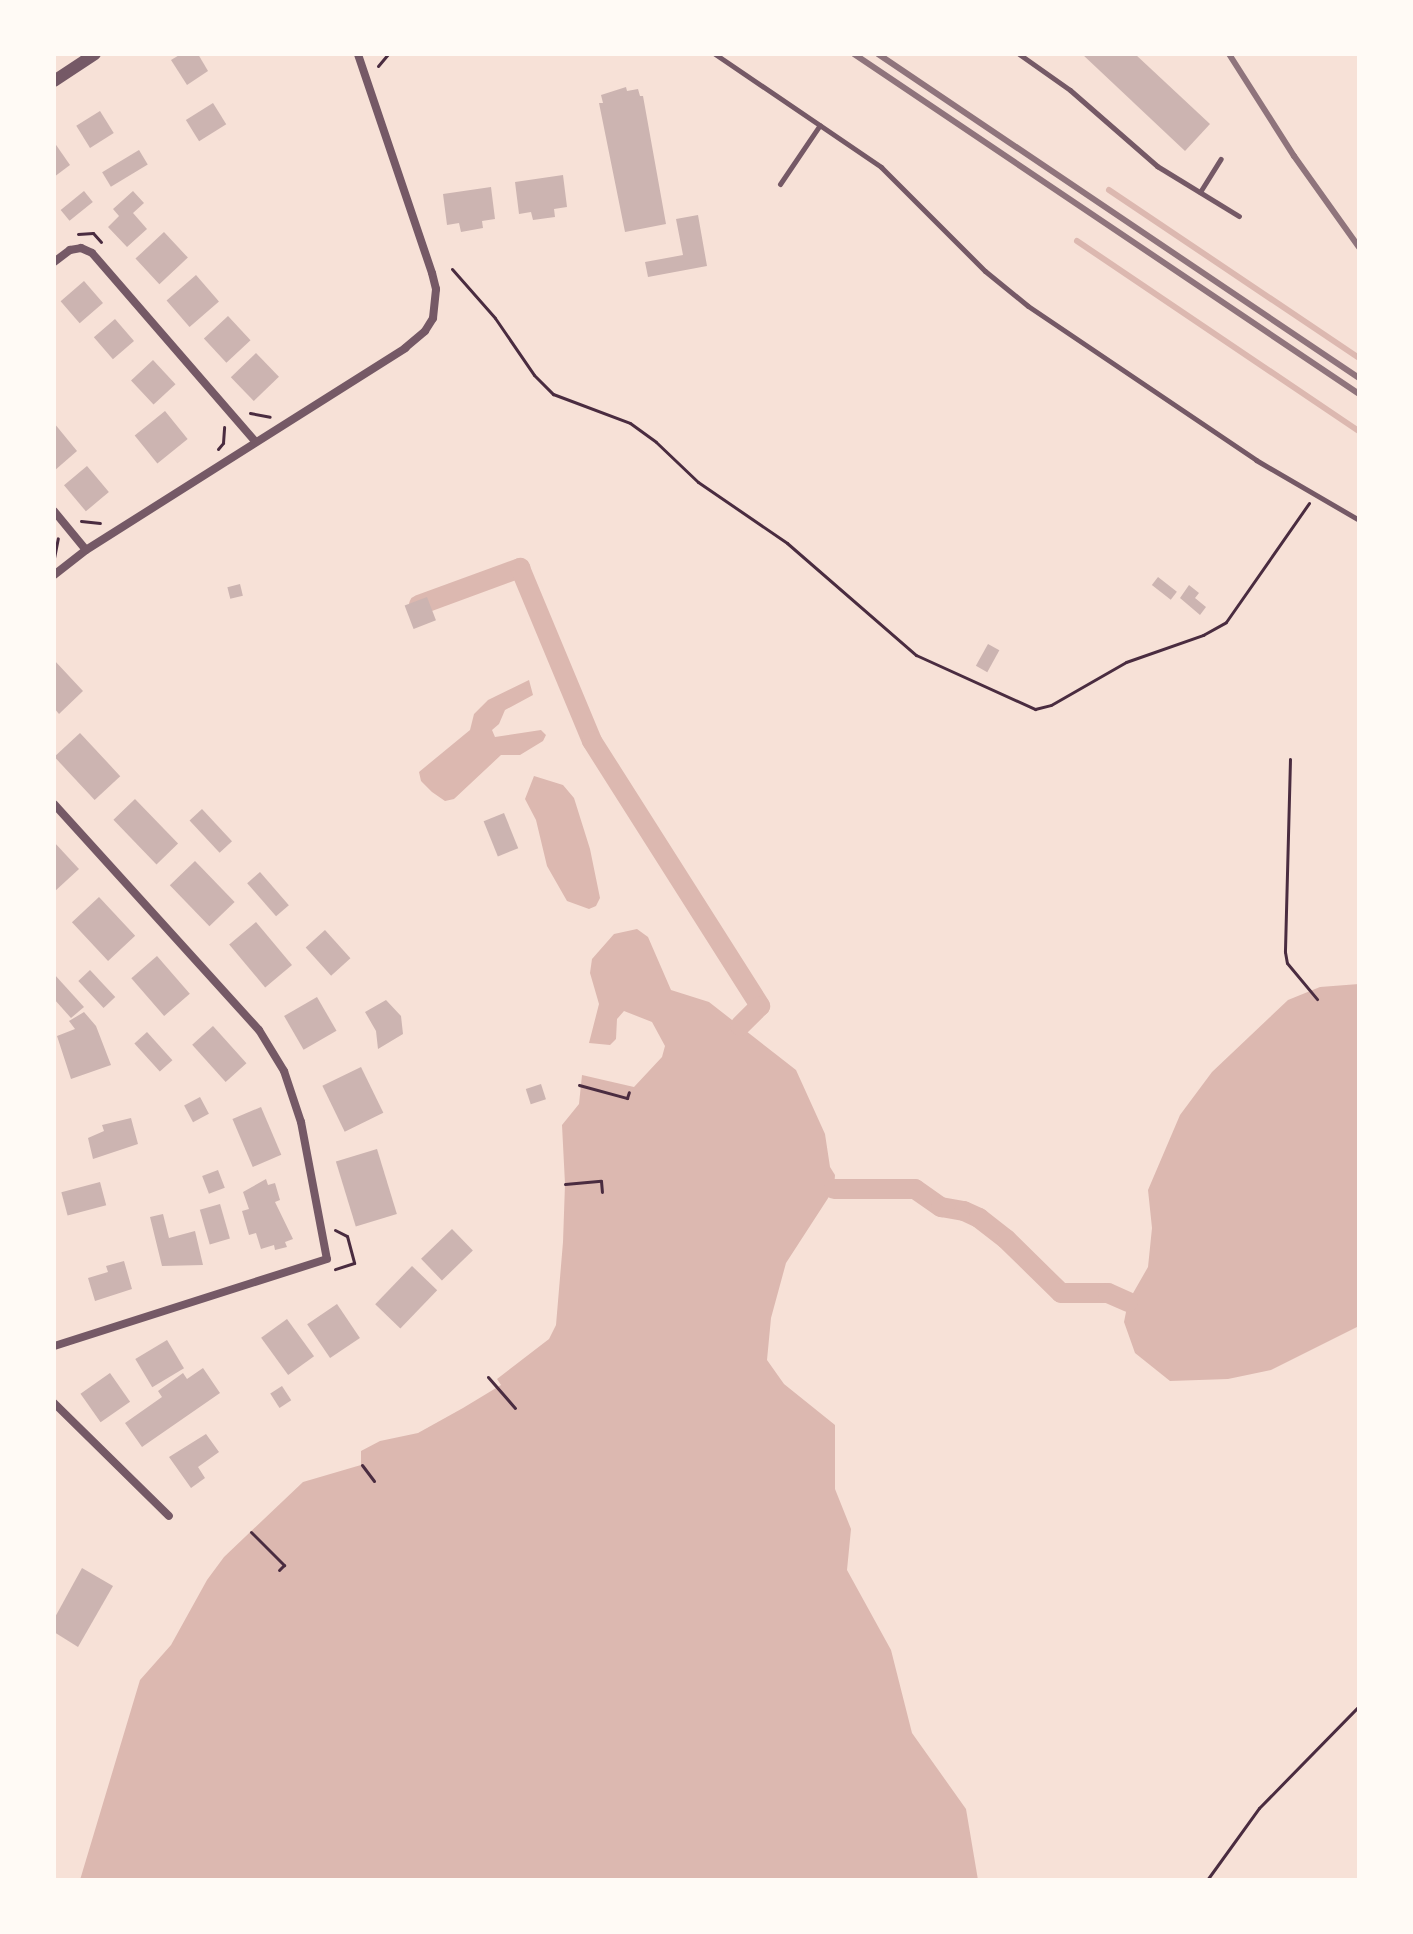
<!DOCTYPE html>
<style>
body{margin:0}
#map{position:relative;width:1413px;height:1934px;overflow:hidden;background:#f7e1d7;font-family:"Asap Condensed",sans-serif}
div>[style]{position:absolute}
.water>*{inset:0;background:#dcb8b0}
.stream>*{height:6px;margin:-3px;padding:0 3px;transform-origin:3px;border-radius:3px;background:#dcb8b0}
.canal>*{height:20px;margin:-10px;padding:0 10px;transform-origin:10px;border-radius:10px;background:#dcb8b0}
.building>*{inset:0;background:#ccb4b1;transform-origin:0 0}
.path>*{height:3px;margin:-1.5px;padding:0 1.5px;transform-origin:1.5px;border-radius:1.5px;background:#4a2c40}
.service>*{height:5px;margin:-2.5px;padding:0 2.5px;transform-origin:2.5px;border-radius:2.5px;background:#755966}
.minor>*{height:8px;margin:-4px;padding:0 4px;transform-origin:4px;border-radius:4px;background:#755966}
.tertiary>*{height:12px;margin:-6px;padding:0 6px;transform-origin:6px;border-radius:6px;background:#755966}
.rail>*{height:6px;margin:-3px;padding:0 3px;transform-origin:3px;border-radius:3px;background:#8f747c}
span{translate:-50% -50%;white-space:nowrap;text-align:center;line-height:1.15;-webkit-text-stroke:8px #fffaf5;paint-order:stroke}
.frame{position:absolute;inset:0;border:56px solid #fffaf5;pointer-events:none}
</style>
<div id="map">
<div class="water">
<i style="clip-path:polygon(529px 680px,533px 695px,505px 710px,499px 724px,492px 730px,495px 737px,541px 730px,546px 735px,543px 741px,520px 755px,501px 755px,454px 799px,445px 801px,432px 792px,421px 781px,419px 772px,470px 730px,474px 714px,488px 700px)"></i>
<i style="clip-path:polygon(534px 776px,563px 785px,574px 798px,590px 849px,600px 898px,596px 906px,589px 909px,567px 901px,547px 866px,536px 820px,525px 799px)"></i>
<i style="clip-path:polygon(637px 929px,648px 937px,671px 990px,709px 1002px,796px 1070px,825px 1134px,830px 1167px,835px 1175px,834px 1189px,786px 1263px,771px 1318px,767px 1360px,784px 1384px,835px 1425px,835px 1489px,851px 1529px,847px 1570px,891px 1650px,912px 1733px,966px 1809px,978px 1880px,80px 1880px,140px 1680px,171px 1645px,207px 1580px,224px 1557px,303px 1482px,361px 1465px,361px 1451px,380px 1441px,418px 1433px,463px 1408px,501px 1385px,497px 1379px,549px 1339px,556px 1325px,563px 1242px,565px 1184px,562px 1125px,579px 1104px,582px 1075px,634px 1087px,662px 1057px,665px 1046px,652px 1022px,624px 1011px,617px 1019px,616px 1039px,610px 1045px,589px 1043px,599px 1004px,590px 973px,592px 959px,614px 934px)"></i>
<i style="clip-path:polygon(1359px 984px,1359px 1326px,1271px 1370px,1228px 1379px,1170px 1381px,1135px 1353px,1124px 1322px,1128px 1302px,1148px 1267px,1152px 1228px,1148px 1190px,1180px 1115px,1212px 1072px,1288px 1000px,1320px 987px)"></i>
</div>
<div class="stream">
<i style="left:1109px;top:190px;width:301px;rotate:33.9deg"></i>
<i style="left:1077px;top:241px;width:340px;rotate:34deg"></i>
</div>
<div class="canal">
<i style="left:419px;top:605px;width:108px;rotate:-20.1deg"></i>
<i style="left:520px;top:568px;width:187px;rotate:67.4deg"></i>
<i style="left:592px;top:741px;width:314px;rotate:57.6deg"></i>
<i style="left:760px;top:1006px;width:28px;rotate:135deg"></i>
<i style="left:834px;top:1189px;width:81px"></i>
<i style="left:915px;top:1189px;width:32px;rotate:35deg"></i>
<i style="left:941px;top:1207px;width:23px;rotate:10deg"></i>
<i style="left:964px;top:1211px;width:17px;rotate:25deg"></i>
<i style="left:979px;top:1218px;width:34px;rotate:38deg"></i>
<i style="left:1006px;top:1239px;width:77px;rotate:44.5deg"></i>
<i style="left:1061px;top:1293px;width:47px"></i>
<i style="left:1108px;top:1293px;width:22px;rotate:24deg"></i>
</div>
<div class="building">
<i style="clip-path:polygon(181px 54px,198px 54px,208px 71px,187px 85px,171px 60px)"></i>
<i style="clip-path:polygon(1082px 54px,1135px 54px,1210px 124px,1185px 151px)"></i>
<i style="clip-path:polygon(626px 87px,627px 91px,638px 89px,640px 96px,643px 96px,666px 224px,625px 232px,599px 103px,603px 103px,601px 95px)"></i>
<i style="left:213px;top:103px;width:25px;height:32px;rotate:58deg"></i>
<i style="left:100px;top:111px;width:26px;height:28px;rotate:58deg"></i>
<i style="clip-path:polygon(54px 142px,70px 165px,54px 177px)"></i>
<i style="left:139px;top:150px;width:17px;height:43px;rotate:59deg"></i>
<i style="clip-path:polygon(563px 175px,567px 207px,554px 209px,555px 217px,533px 220px,531px 212px,519px 214px,515px 182px)"></i>
<i style="clip-path:polygon(491px 187px,495px 219px,482px 221px,483px 228px,461px 232px,459px 223px,447px 225px,443px 194px)"></i>
<i style="left:84px;top:191px;width:14px;height:30px;rotate:51deg"></i>
<i style="clip-path:polygon(133px 191px,144px 203px,133px 213px,147px 229px,127px 247px,108px 227px,119px 216px,113px 209px)"></i>
<i style="clip-path:polygon(698px 215px,707px 266px,648px 277px,645px 262px,683px 255px,676px 219px)"></i>
<i style="left:164px;top:232px;width:35px;height:39px;rotate:47deg"></i>
<i style="left:196px;top:275px;width:35px;height:39px;rotate:49deg"></i>
<i style="left:84px;top:281px;width:29px;height:31px;rotate:49deg"></i>
<i style="left:228px;top:316px;width:33px;height:33px;rotate:47deg"></i>
<i style="left:115px;top:319px;width:29px;height:28px;rotate:49deg"></i>
<i style="left:256px;top:353px;width:33px;height:35px;rotate:46deg"></i>
<i style="left:153px;top:360px;width:33px;height:30px;rotate:47deg"></i>
<i style="left:165px;top:411px;width:36px;height:39px;rotate:51deg"></i>
<i style="clip-path:polygon(54px 423px,77px 451px,54px 471px)"></i>
<i style="left:87px;top:466px;width:34px;height:30px;rotate:50deg"></i>
<i style="left:1158px;top:577px;width:24px;height:10px;rotate:38deg"></i>
<i style="left:240px;top:584px;width:12px;height:13px;rotate:76deg"></i>
<i style="clip-path:polygon(1189px 585px,1199px 593px,1195px 598px,1206px 607px,1200px 615px,1180px 598px)"></i>
<i style="left:427px;top:597px;width:25px;height:24px;rotate:69deg"></i>
<i style="left:988px;top:644px;width:13px;height:25px;rotate:29deg"></i>
<i style="clip-path:polygon(54px 660px,83px 691px,59px 714px,54px 708px)"></i>
<i style="left:80px;top:733px;width:59px;height:35px;rotate:47deg"></i>
<i style="left:135px;top:799px;width:62px;height:30px;rotate:46deg"></i>
<i style="left:202px;top:809px;width:44px;height:17px;rotate:47deg"></i>
<i style="left:504px;top:813px;width:38px;height:22px;rotate:68deg"></i>
<i style="clip-path:polygon(54px 842px,79px 869px,54px 892px)"></i>
<i style="left:195px;top:861px;width:57px;height:35px;rotate:46deg"></i>
<i style="left:260px;top:872px;width:44px;height:17px;rotate:49deg"></i>
<i style="left:99px;top:897px;width:53px;height:37px;rotate:47deg"></i>
<i style="left:256px;top:922px;width:56px;height:35px;rotate:50deg"></i>
<i style="left:325px;top:930px;width:38px;height:26px;rotate:48deg"></i>
<i style="left:157px;top:956px;width:50px;height:34px;rotate:49deg"></i>
<i style="left:90px;top:970px;width:37px;height:16px;rotate:47deg"></i>
<i style="clip-path:polygon(54px 974px,84px 1007px,71px 1018px,54px 999px)"></i>
<i style="left:317px;top:997px;width:39px;height:38px;rotate:60deg"></i>
<i style="clip-path:polygon(386px 1000px,401px 1016px,403px 1034px,378px 1049px,376px 1031px,365px 1012px)"></i>
<i style="clip-path:polygon(84px 1012px,96px 1026px,111px 1065px,71px 1079px,57px 1036px,75px 1029px,69px 1021px)"></i>
<i style="left:213px;top:1026px;width:50px;height:28px;rotate:48deg"></i>
<i style="left:147px;top:1032px;width:38px;height:17px;rotate:48deg"></i>
<i style="left:361px;top:1067px;width:51px;height:43px;rotate:64deg"></i>
<i style="left:541px;top:1084px;width:16px;height:16px;rotate:72deg"></i>
<i style="left:200px;top:1097px;width:19px;height:18px;rotate:62deg"></i>
<i style="left:261px;top:1107px;width:52px;height:31px;rotate:67deg"></i>
<i style="clip-path:polygon(131px 1118px,138px 1144px,93px 1159px,88px 1138px,104px 1131px,102px 1125px)"></i>
<i style="left:377px;top:1149px;width:68px;height:43px;rotate:73deg"></i>
<i style="left:218px;top:1170px;width:19px;height:17px;rotate:69deg"></i>
<i style="clip-path:polygon(266px 1179px,268px 1185px,275px 1183px,280px 1200px,275px 1202px,293px 1239px,285px 1242px,287px 1247px,275px 1250px,274px 1245px,261px 1249px,256px 1233px,249px 1235px,242px 1211px,249px 1209px,243px 1192px)"></i>
<i style="left:100px;top:1182px;width:24px;height:40px;rotate:75deg"></i>
<i style="left:220px;top:1204px;width:36px;height:21px;rotate:74deg"></i>
<i style="clip-path:polygon(163px 1214px,169px 1238px,195px 1231px,203px 1265px,162px 1266px,150px 1217px)"></i>
<i style="left:452px;top:1229px;width:30px;height:43px;rotate:46deg"></i>
<i style="clip-path:polygon(124px 1261px,132px 1289px,95px 1301px,88px 1278px,108px 1272px,106px 1266px)"></i>
<i style="left:412px;top:1266px;width:35px;height:53px;rotate:44deg"></i>
<i style="left:337px;top:1304px;width:41px;height:36px;rotate:56deg"></i>
<i style="left:287px;top:1319px;width:46px;height:32px;rotate:54deg"></i>
<i style="left:167px;top:1340px;width:33px;height:37px;rotate:59deg"></i>
<i style="clip-path:polygon(203px 1368px,220px 1393px,142px 1447px,125px 1423px,162px 1397px,158px 1391px,183px 1373px,187px 1379px)"></i>
<i style="left:110px;top:1373px;width:35px;height:36px;rotate:55deg"></i>
<i style="left:282px;top:1386px;width:17px;height:14px;rotate:57deg"></i>
<i style="clip-path:polygon(206px 1434px,219px 1452px,198px 1467px,205px 1478px,191px 1488px,169px 1457px)"></i>
<i style="clip-path:polygon(82px 1568px,113px 1586px,78px 1647px,54px 1632px,54px 1619px)"></i>
</div>
<div class="path">
<i style="left:378px;top:66px;width:16px;rotate:-50deg"></i>
<i style="left:78px;top:234px;width:15px;rotate:-4deg"></i>
<i style="left:93px;top:233px;width:12px;rotate:48deg"></i>
<i style="left:452px;top:269px;width:65px;rotate:48.7deg"></i>
<i style="left:495px;top:318px;width:69px;rotate:55.6deg"></i>
<i style="left:534px;top:375px;width:27px;rotate:45deg"></i>
<i style="left:553px;top:394px;width:82px;rotate:20.6deg"></i>
<i style="left:630px;top:423px;width:32px;rotate:36deg"></i>
<i style="left:656px;top:442px;width:58px;rotate:43.6deg"></i>
<i style="left:698px;top:482px;width:108px;rotate:34.4deg"></i>
<i style="left:787px;top:543px;width:171px;rotate:41deg"></i>
<i style="left:916px;top:655px;width:131px;rotate:24.4deg"></i>
<i style="left:1035px;top:709px;width:16px;rotate:-14deg"></i>
<i style="left:1051px;top:705px;width:86px;rotate:-29.8deg"></i>
<i style="left:1126px;top:662px;width:82px;rotate:-19.3deg"></i>
<i style="left:1203px;top:635px;width:26px;rotate:-29deg"></i>
<i style="left:1226px;top:622px;width:145px;rotate:-55.1deg"></i>
<i style="left:250px;top:413px;width:20px;rotate:11deg"></i>
<i style="left:218px;top:449px;width:8px;rotate:-50deg"></i>
<i style="left:223px;top:443px;width:16px;rotate:-86deg"></i>
<i style="left:81px;top:521px;width:19px;rotate:6deg"></i>
<i style="left:54px;top:558px;width:20px;rotate:-79deg"></i>
<i style="left:1290px;top:759px;width:193px;rotate:91.5deg"></i>
<i style="left:1285px;top:952px;width:11px;rotate:80deg"></i>
<i style="left:1287px;top:963px;width:47px;rotate:50.2deg"></i>
<i style="left:579px;top:1085px;width:50px;rotate:15.2deg"></i>
<i style="left:627px;top:1098px;width:6px;rotate:-72deg"></i>
<i style="left:565px;top:1184px;width:36px;rotate:-5deg"></i>
<i style="left:601px;top:1181px;width:11px;rotate:85deg"></i>
<i style="left:335px;top:1230px;width:13px;rotate:27deg"></i>
<i style="left:347px;top:1236px;width:28px;rotate:75deg"></i>
<i style="left:354px;top:1263px;width:20px;rotate:162deg"></i>
<i style="left:488px;top:1377px;width:41px;rotate:48.9deg"></i>
<i style="left:362px;top:1465px;width:20px;rotate:53deg"></i>
<i style="left:251px;top:1532px;width:47px;rotate:45deg"></i>
<i style="left:284px;top:1565px;width:7px;rotate:135deg"></i>
<i style="left:1207px;top:1880px;width:89px;rotate:-54.2deg"></i>
<i style="left:1259px;top:1808px;width:143px;rotate:-45.6deg"></i>
</div>
<div class="service">
<i style="left:715px;top:54px;width:201px;rotate:34.2deg"></i>
<i style="left:881px;top:167px;width:147px;rotate:45deg"></i>
<i style="left:985px;top:271px;width:55px;rotate:39.1deg"></i>
<i style="left:1028px;top:306px;width:275px;rotate:34deg"></i>
<i style="left:1256px;top:460px;width:119px;rotate:30.2deg"></i>
<i style="left:1019px;top:54px;width:62px;rotate:35.2deg"></i>
<i style="left:1070px;top:90px;width:116px;rotate:41.1deg"></i>
<i style="left:1157px;top:166px;width:96px;rotate:31.4deg"></i>
<i style="left:780px;top:184px;width:71px;rotate:-55.9deg"></i>
<i style="left:1200px;top:192px;width:39px;rotate:-58deg"></i>
</div>
<div class="minor">
<i style="left:54px;top:262px;width:20px;rotate:-37deg"></i>
<i style="left:70px;top:250px;width:11px;rotate:-10deg"></i>
<i style="left:81px;top:248px;width:12px;rotate:24deg"></i>
<i style="left:92px;top:253px;width:250px;rotate:49.1deg"></i>
<i style="left:54px;top:511px;width:50px;rotate:50.6deg"></i>
<i style="left:54px;top:575px;width:41px;rotate:-38deg"></i>
<i style="left:86px;top:550px;width:378px;rotate:-32.3deg"></i>
<i style="left:405px;top:348px;width:26px;rotate:-40deg"></i>
<i style="left:425px;top:331px;width:15px;rotate:-58deg"></i>
<i style="left:433px;top:318px;width:29px;rotate:-84deg"></i>
<i style="left:436px;top:289px;width:16px;rotate:-104deg"></i>
<i style="left:432px;top:273px;width:231px;rotate:-108.7deg"></i>
<i style="left:54px;top:804px;width:305px;rotate:47.8deg"></i>
<i style="left:259px;top:1030px;width:48px;rotate:58.6deg"></i>
<i style="left:284px;top:1071px;width:54px;rotate:71.6deg"></i>
<i style="left:301px;top:1122px;width:139px;rotate:79.3deg"></i>
<i style="left:327px;top:1259px;width:287px;rotate:162.3deg"></i>
<i style="left:54px;top:1403px;width:161px;rotate:44.5deg"></i>
</div>
<div class="tertiary">
<i style="left:54px;top:81px;width:49px;rotate:-33.4deg"></i>
</div>
<div class="rail">
<i style="left:854px;top:54px;width:609px;rotate:33.95deg"></i>
<i style="left:878px;top:54px;width:580px;rotate:33.96deg"></i>
<i style="left:1229px;top:54px;width:121px;rotate:57.5deg"></i>
<i style="left:1294px;top:156px;width:112px;rotate:54.5deg"></i>
</div>
<div class="frame"></div>
</div>
